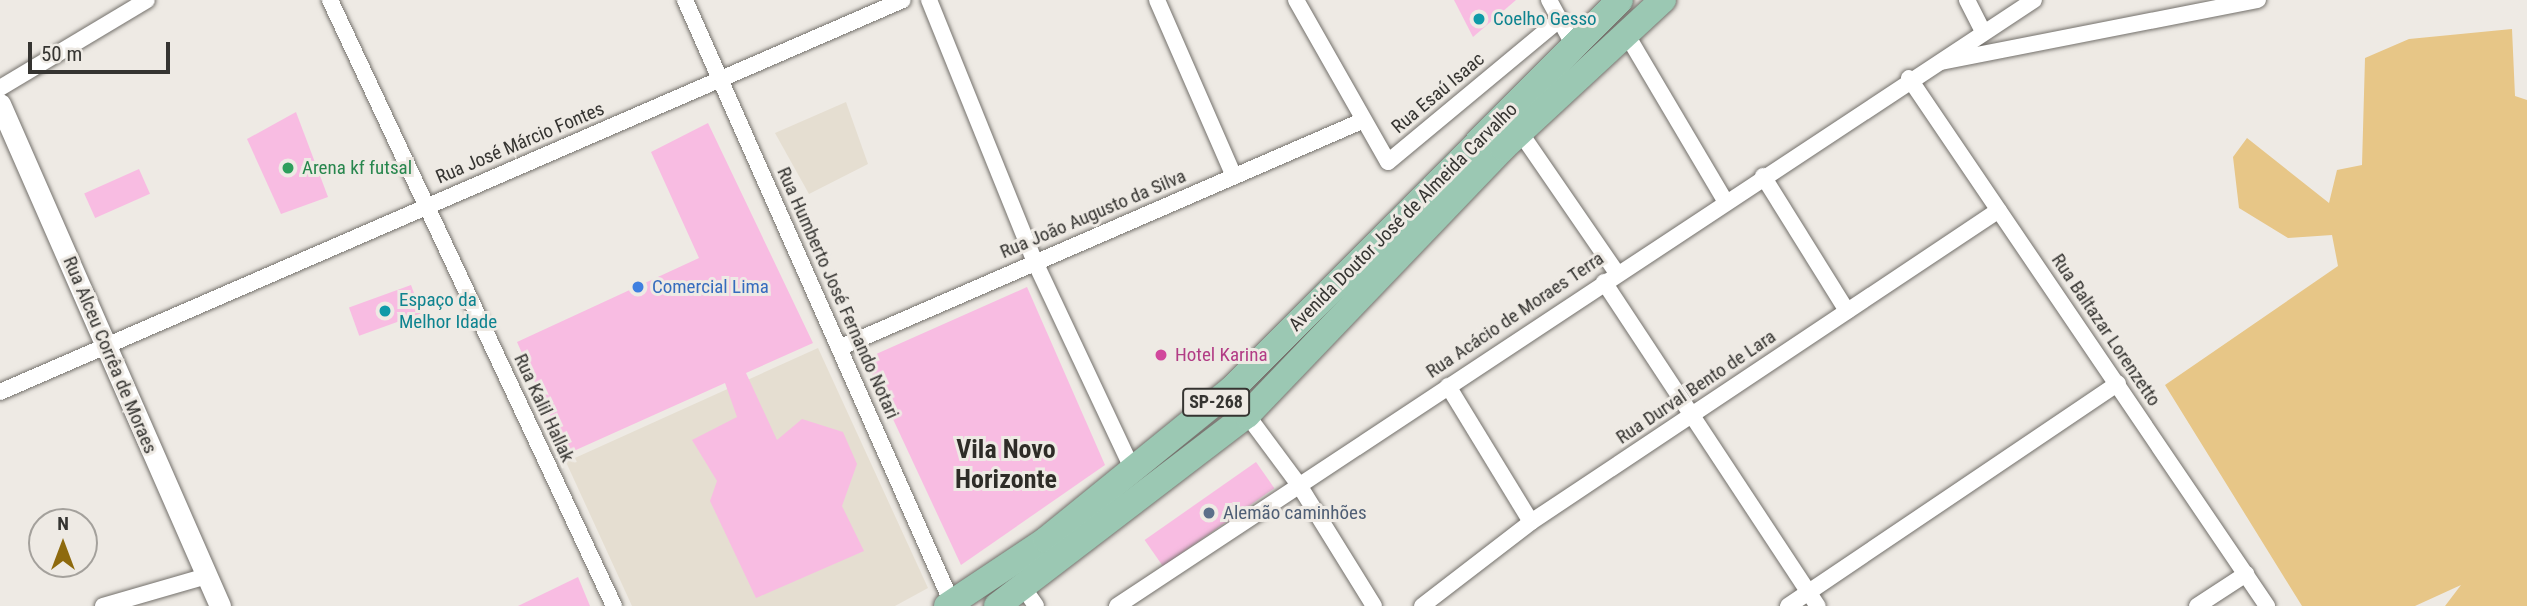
<!DOCTYPE html>
<meta charset="utf-8">
<style>
body{margin:0}
#map{position:relative;width:2527px;height:606px;overflow:hidden;background:#eeeae4;font-family:"Roboto Condensed",sans-serif}
div>[style]{position:absolute}
.built>*{inset:0;background:#e5ded1}
.green>*{inset:0;background:#e7c687}
.building>*{inset:0;background:#f8bce2;transform-origin:0 0}
.roads{filter:drop-shadow(0 0 2px #73706b) drop-shadow(0 0 2px #73706b)}
.minor>*{height:16px;margin:-8px;padding:0 8px;transform-origin:8px;border-radius:8px;background:#fff}
.tertiary>*{height:21px;margin:-10.5px;padding:0 10.5px;transform-origin:10.5px;border-radius:10.5px;background:#fff}
.primary>*{height:26px;margin:-13px;padding:0 13px;transform-origin:13px;border-radius:13px;background:#9bc8b3}
.dots>*{width:19px;height:19px;translate:-50% -50%;box-sizing:border-box;border:4px solid #eeeae4;border-radius:50%}
span{translate:-50% -50%;white-space:nowrap;text-align:center;line-height:1.15;-webkit-text-stroke:6px #eeeae4;paint-order:stroke}
.shield-label span{padding:2px 5px;background:#eeeae4;border:2px solid;border-radius:5px;-webkit-text-stroke-width:0}
.shield-label{font-size:18px;color:#353431;font-weight:700}
.culture-label{font-size:19px;color:#0d838f}
.left{translate:0 -50%;text-align:left}
.street-label{font-size:19px;color:#353431}
.leisure-label{font-size:19px;color:#27864d}
.shop-label{font-size:19px;color:#366cbe}
.hotel-label{font-size:19px;color:#b23c85}
.service-label{font-size:19px;color:#4e5e75}
.district-label{font-size:26px;color:#2e2c27;font-weight:700}
.north{position:absolute;left:28px;top:508px;width:70px;height:70px;box-sizing:border-box;background:#eeeae4;border:2px solid #a4a19c;border-radius:50%;rotate:0deg;font-size:19px;font-weight:700;line-height:28px;text-align:center;color:#353431}
.north::after{content:'';display:block;margin:auto;width:24px;height:32px;background:#8e6a0e;clip-path:polygon(50% 0,100% 100%,50% 72%,0 100%)}
.scale{position:absolute;left:28px;top:42px;width:142px;height:32px;box-sizing:border-box;border:4px solid #353431;border-top:0;padding-left:9px;font-size:21px;line-height:24px;white-space:nowrap;color:#353431;-webkit-text-stroke:5px #eeeae4;paint-order:stroke}
</style>
<div id="map">
<div class="built">
<i style="clip-path:polygon(846px 102px,868px 164px,809px 194px,775px 133px)"></i>
<i style="clip-path:polygon(818px 348px,928px 588px,895px 606px,632px 606px,566px 462px)"></i>
</div>
<div class="green">
<i style="clip-path:polygon(2512px 29px,2515px 96px,2527px 100px,2527px 606px,2445px 606px,2461px 585px,2415px 606px,2302px 606px,2165px 385px,2338px 266px,2332px 235px,2288px 238px,2239px 208px,2233px 157px,2247px 138px,2329px 203px,2337px 170px,2362px 165px,2365px 58px,2409px 39px)"></i>
</div>
<div class="building">
<i style="clip-path:polygon(1454px 0,1516px 0,1473px 37px)"></i>
<i style="clip-path:polygon(296px 112px,328px 197px,281px 214px,247px 139px)"></i>
<i style="clip-path:polygon(708px 123px,813px 343px,746px 373px,777px 440px,802px 419px,843px 432px,857px 464px,842px 506px,864px 551px,756px 598px,710px 501px,717px 481px,692px 440px,737px 417px,725px 383px,567px 454px,517px 342px,699px 258px,651px 152px)"></i>
<i style="left:139px;top:169px;width:27px;height:60px;rotate:66deg"></i>
<i style="left:411px;top:285px;width:30px;height:66px;rotate:70deg"></i>
<i style="clip-path:polygon(1027px 287px,1105px 465px,961px 565px,865px 359px)"></i>
<i style="left:1256px;top:462px;width:32px;height:136px;rotate:55deg"></i>
<i style="clip-path:polygon(578px 577px,590px 606px,518px 606px)"></i>
</div>
<div class="roads">
<div class="minor">
<i style="left:330px;top:0;width:669px;rotate:64.89deg"></i>
<i style="left:685px;top:0;width:659px;rotate:66.12deg"></i>
<i style="left:929px;top:0;width:283px;rotate:68deg"></i>
<i style="left:1035px;top:262px;width:230px;rotate:64.8deg"></i>
<i style="left:1157px;top:0;width:192px;rotate:66.4deg"></i>
<i style="left:1296px;top:0;width:186px;rotate:60.4deg"></i>
<i style="left:1388px;top:162px;width:224px;rotate:-39.7deg"></i>
<i style="left:1549px;top:0;width:52px;rotate:61.5deg"></i>
<i style="left:1967px;top:0;width:34px;rotate:63deg"></i>
<i style="left:1627px;top:35px;width:193px;rotate:59.4deg"></i>
<i style="left:1941px;top:62px;width:323px;rotate:-11.1deg"></i>
<i style="left:1909px;top:78px;width:638px;rotate:55.86deg"></i>
<i style="left:0;top:88px;width:171px;rotate:-30.9deg"></i>
<i style="left:1520px;top:132px;width:171px;rotate:55.5deg"></i>
<i style="left:1763px;top:176px;width:159px;rotate:58.1deg"></i>
<i style="left:1604px;top:282px;width:388px;rotate:56.6deg"></i>
<i style="left:839px;top:348px;width:572px;rotate:-23.47deg"></i>
<i style="left:1448px;top:386px;width:159px;rotate:58.6deg"></i>
<i style="left:0;top:392px;width:984px;rotate:-23.47deg"></i>
<i style="left:1247px;top:415px;width:87px;rotate:53.4deg"></i>
<i style="left:1299px;top:485px;width:142px;rotate:58.2deg"></i>
<i style="left:1025px;top:590px;width:19px;rotate:55deg"></i>
<i style="left:103px;top:606px;width:108px;rotate:-16.1deg"></i>
<i style="left:1117px;top:606px;width:1099px;rotate:-33.46deg"></i>
<i style="left:1422px;top:606px;width:138px;rotate:-37.6deg"></i>
<i style="left:1531px;top:522px;width:562px;rotate:-33.69deg"></i>
<i style="left:1788px;top:606px;width:398px;rotate:-34deg"></i>
<i style="left:2197px;top:606px;width:59px;rotate:-33.1deg"></i>
</div>
<div class="tertiary">
<i style="left:0;top:104px;width:548px;rotate:66.33deg"></i>
</div>
<div class="primary">
<i style="left:947px;top:606px;width:119px;rotate:-33.7deg"></i>
<i style="left:1046px;top:540px;width:240px;rotate:-39.1deg"></i>
<i style="left:1232px;top:389px;width:549px;rotate:-45.07deg"></i>
<i style="left:997px;top:606px;width:315px;rotate:-37.4deg"></i>
<i style="left:1247px;top:415px;width:370px;rotate:-46.2deg"></i>
<i style="left:1503px;top:148px;width:218px;rotate:-42.8deg"></i>
</div>
</div>
<div class="dots">
<i style="left:1479px;top:19px;background:#0f9aa8"></i>
<i style="left:288px;top:168px;background:#2e9e5b"></i>
<i style="left:638px;top:287px;background:#3f7fe0"></i>
<i style="left:385px;top:311px;background:#0f9aa8"></i>
<i style="left:1161px;top:355px;background:#d1479c"></i>
<i style="left:1209px;top:513px;background:#5c6f8a"></i>
</div>
<div class="shield-label">
<span style="left:1216px;top:402px">SP-268</span>
</div>
<div class="culture-label">
<span class="left" style="left:1493px;top:19px">Coelho Gesso</span>
<span class="left" style="left:399px;top:311px">Espaço da<br>Melhor Idade</span>
</div>
<div class="street-label">
<span style="left:1438px;top:93px;rotate:-40deg">Rua Esaú Isaac</span>
<span style="left:520px;top:143px;rotate:-23deg">Rua José Márcio Fontes</span>
<span style="left:1093px;top:214px;rotate:-23deg">Rua João Augusto da Silva</span>
<span style="left:1403px;top:217px;rotate:-45deg">Avenida Doutor José de Almeida Carvalho</span>
<span style="left:838px;top:293px;rotate:66deg">Rua Humberto José Fernando Notari</span>
<span style="left:1515px;top:315px;rotate:-34deg">Rua Acácio de Moraes Terra</span>
<span style="left:2106px;top:330px;rotate:56deg">Rua Baltazar Lorenzetto</span>
<span style="left:110px;top:355px;rotate:67deg">Rua Alceu Corrêa de Moraes</span>
<span style="left:1696px;top:387px;rotate:-34deg">Rua Durval Bento de Lara</span>
<span style="left:544px;top:408px;rotate:65deg">Rua Kalil Hallak</span>
</div>
<div class="leisure-label">
<span class="left" style="left:302px;top:168px">Arena kf futsal</span>
</div>
<div class="shop-label">
<span class="left" style="left:652px;top:287px">Comercial Lima</span>
</div>
<div class="hotel-label">
<span class="left" style="left:1175px;top:355px">Hotel Karina</span>
</div>
<div class="service-label">
<span class="left" style="left:1223px;top:513px">Alemão caminhões</span>
</div>
<div class="district-label">
<span style="left:1006px;top:465px">Vila Novo<br>Horizonte</span>
</div>
<div class="north">N</div>
<div class="scale">50 m</div>
</div>
